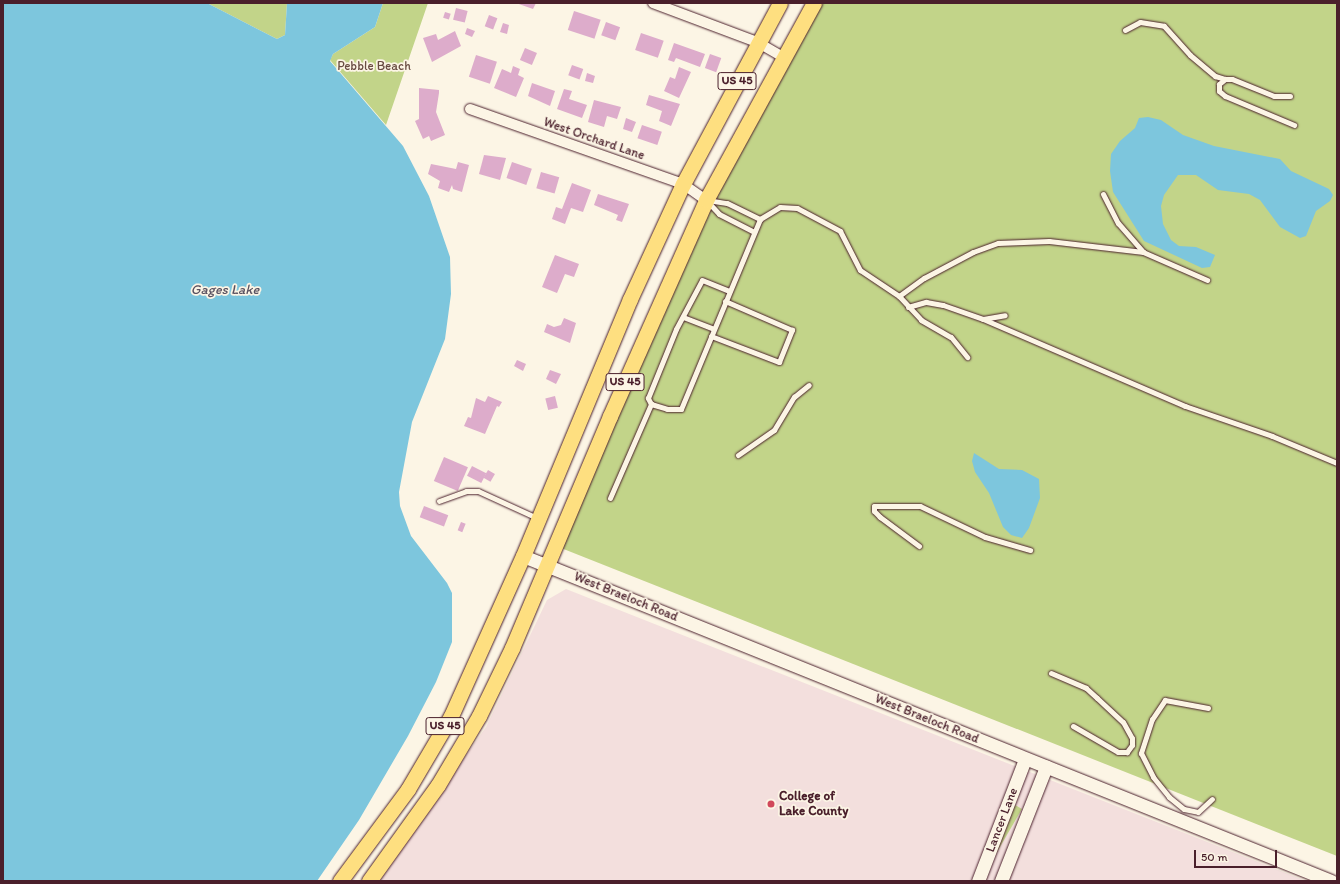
<!DOCTYPE html>
<style>
body{margin:0}
#map{position:relative;width:1340px;height:884px;overflow:hidden;background:#fcf5e5;font-family:Itim,sans-serif}
div>[style]{position:absolute}
.built>*{inset:0;background:#f3dfdd}
.green>*{inset:0;background:#c2d489;transform-origin:0 0}
.water>*{inset:0;background:#7dc6dd}
.building>*{inset:0;background:#ddaccb;transform-origin:0 0}
.roads{filter:drop-shadow(0 0 1px #4a1f2b) drop-shadow(0 0 1px #4a1f2b)}
.lane>*{height:5px;margin:-2.5px;padding:0 2.5px;transform-origin:2.5px;border-radius:2.5px;background:#fcf5e5}
.street>*{height:10px;margin:-5px;padding:0 5px;transform-origin:5px;border-radius:5px;background:#fcf5e5}
.secondary>*{height:13px;margin:-6.5px;padding:0 6.5px;transform-origin:6.5px;border-radius:6.5px;background:#fcf5e5}
.primary>*{height:15px;margin:-7.5px;padding:0 7.5px;transform-origin:7.5px;border-radius:7.5px;background:#fedf80}
.dots>*{width:11px;height:11px;translate:-50% -50%;box-sizing:border-box;border:2px solid #fcf5e5;border-radius:50%}
span{translate:-50% -50%;white-space:nowrap;text-align:center;line-height:1.15;-webkit-text-stroke:3.5px #fcf5e5;paint-order:stroke}
.shield-label span{padding:1px 3px;background:#fcf5e5;border:1px solid;border-radius:3px;-webkit-text-stroke-width:0}
.shield-label{font-size:12px;color:#4a1f2b;font-weight:700}
.park-label{font-size:13px;color:#684c42}
.street-label{font-size:13px;color:#4a1f2b}
.poi-label{font-size:13px;color:#4a1f2b;font-weight:700}
.left{translate:0 -50%;text-align:left}
.water-label{font-size:14px;color:#595160;font-style:italic}
.frame{position:absolute;inset:0;border:4px solid #4a1f2b;pointer-events:none}
.scale{position:absolute;left:1194px;top:850px;width:83px;height:18px;box-sizing:border-box;border:2px solid #4a1f2b;border-top:0;padding-left:5px;font-size:12px;line-height:14px;white-space:nowrap;color:#4a1f2b;-webkit-text-stroke:3px #fcf5e5;paint-order:stroke}
</style>
<div id="map">
<div class="built">
<i style="clip-path:polygon(566px 589px,1306px 881px,377px 881px,486px 727px,547px 600px)"></i>
</div>
<div class="green">
<i style="clip-path:polygon(207px 3px,287px 3px,285px 35px,277px 39px)"></i>
<i style="clip-path:polygon(383px 3px,428px 3px,386px 125px,330px 60px,333px 54px,375px 27px)"></i>
<i style="clip-path:polygon(817px 3px,1337px 3px,1337px 856px,561px 548px,712px 190px)"></i>
<i style="left:1015px;top:805px;width:8px;height:82px;rotate:30deg"></i>
</div>
<div class="water">
<i style="clip-path:polygon(3px 3px,207px 3px,277px 39px,285px 35px,287px 3px,383px 3px,375px 27px,333px 54px,330px 61px,403px 146px,429px 196px,450px 257px,451px 294px,445px 339px,412px 422px,399px 492px,400px 506px,411px 536px,447px 583px,452px 593px,452px 642px,436px 682px,408px 736px,359px 820px,317px 881px,3px 881px)"></i>
<i style="clip-path:polygon(1148px 117px,1161px 120px,1183px 135px,1214px 146px,1280px 159px,1291px 171px,1329px 189px,1333px 195px,1330px 201px,1316px 211px,1306px 236px,1300px 238px,1280px 227px,1260px 200px,1249px 194px,1218px 190px,1196px 175px,1178px 175px,1164px 195px,1161px 206px,1163px 224px,1171px 240px,1179px 246px,1196px 247px,1215px 255px,1210px 267px,1202px 268px,1144px 241px,1113px 192px,1110px 171px,1111px 154px,1120px 141px,1135px 128px,1139px 118px)"></i>
<i style="clip-path:polygon(974px 453px,999px 469px,1022px 470px,1039px 479px,1040px 498px,1029px 528px,1022px 538px,1011px 535px,1003px 527px,989px 493px,975px 472px,972px 461px)"></i>
</div>
<div class="building">
<i style="clip-path:polygon(516px 3px,536px 3px,533px 9px)"></i>
<i style="left:456px;top:8px;width:12px;height:12px;rotate:14deg"></i>
<i style="left:574px;top:11px;width:28px;height:20px;rotate:18deg"></i>
<i style="left:445px;top:12px;width:6px;height:6px;rotate:18deg"></i>
<i style="left:489px;top:15px;width:9px;height:12px;rotate:21deg"></i>
<i style="left:606px;top:22px;width:15px;height:14px;rotate:20deg"></i>
<i style="clip-path:polygon(503px 23px,509px 25px,507px 34px,500px 32px)"></i>
<i style="clip-path:polygon(467px 28px,475px 31px,472px 37px,465px 34px)"></i>
<i style="clip-path:polygon(455px 31px,461px 46px,432px 62px,423px 38px,436px 34px,438px 40px)"></i>
<i style="left:641px;top:33px;width:24px;height:18px;rotate:19deg"></i>
<i style="clip-path:polygon(674px 43px,705px 54px,700px 67px,676px 58px,674px 62px,668px 60px)"></i>
<i style="left:525px;top:48px;width:13px;height:13px;rotate:23deg"></i>
<i style="left:710px;top:54px;width:12px;height:15px;rotate:20deg"></i>
<i style="left:476px;top:55px;width:22px;height:23px;rotate:18deg"></i>
<i style="left:572px;top:65px;width:12px;height:11px;rotate:20deg"></i>
<i style="clip-path:polygon(513px 66px,520px 69px,518px 75px,524px 78px,516px 97px,494px 88px,502px 69px,511px 73px)"></i>
<i style="clip-path:polygon(679px 67px,691px 72px,679px 98px,664px 91px,670px 77px,675px 79px)"></i>
<i style="clip-path:polygon(587px 73px,595px 76px,593px 83px,585px 81px)"></i>
<i style="clip-path:polygon(532px 83px,555px 91px,550px 106px,528px 96px)"></i>
<i style="clip-path:polygon(419px 88px,439px 90px,439px 93px,436px 112px,445px 135px,431px 141px,429px 136px,423px 139px,415px 121px,419px 119px)"></i>
<i style="clip-path:polygon(564px 89px,572px 91px,569px 99px,587px 105px,582px 118px,557px 109px)"></i>
<i style="clip-path:polygon(649px 95px,680px 104px,671px 126px,659px 121px,662px 111px,646px 105px)"></i>
<i style="clip-path:polygon(594px 100px,621px 107px,617px 119px,607px 116px,604px 127px,588px 122px)"></i>
<i style="clip-path:polygon(626px 118px,636px 122px,632px 132px,623px 129px)"></i>
<i style="left:642px;top:125px;width:21px;height:14px;rotate:19deg"></i>
<i style="clip-path:polygon(484px 155px,506px 158px,500px 180px,479px 174px)"></i>
<i style="clip-path:polygon(458px 162px,469px 165px,462px 192px,453px 189px,452px 185px,449px 192px,438px 188px,440px 181px,428px 174px,431px 164px,456px 169px)"></i>
<i style="left:512px;top:162px;width:21px;height:17px;rotate:19deg"></i>
<i style="left:541px;top:172px;width:19px;height:17px;rotate:16deg"></i>
<i style="clip-path:polygon(572px 183px,591px 190px,583px 212px,571px 208px,565px 224px,552px 219px,556px 207px,562px 209px)"></i>
<i style="clip-path:polygon(598px 194px,629px 204px,622px 222px,616px 220px,618px 215px,594px 205px)"></i>
<i style="clip-path:polygon(555px 255px,579px 264px,574px 277px,565px 274px,557px 293px,542px 287px)"></i>
<i style="clip-path:polygon(564px 318px,576px 323px,570px 343px,544px 332px,547px 324px,554px 327px,561px 325px)"></i>
<i style="clip-path:polygon(517px 360px,526px 364px,523px 371px,514px 366px)"></i>
<i style="clip-path:polygon(550px 370px,561px 374px,556px 384px,546px 379px)"></i>
<i style="clip-path:polygon(488px 396px,502px 402px,499px 407px,497px 406px,485px 434px,464px 426px,468px 417px,471px 418px,476px 398px,485px 402px)"></i>
<i style="left:555px;top:396px;width:12px;height:10px;rotate:76deg"></i>
<i style="left:444px;top:457px;width:26px;height:26px;rotate:23deg"></i>
<i style="left:472px;top:466px;width:16px;height:11px;rotate:27deg"></i>
<i style="left:488px;top:470px;width:8px;height:9px;rotate:30deg"></i>
<i style="left:424px;top:506px;width:26px;height:12px;rotate:21deg"></i>
<i style="left:461px;top:522px;width:5px;height:9px;rotate:22deg"></i>
</div>
<div class="roads">
<div class="lane">
<i style="left:1125px;top:30px;width:17px;rotate:-28deg"></i>
<i style="left:1140px;top:22px;width:24px;rotate:9deg"></i>
<i style="left:1164px;top:26px;width:39px;rotate:48deg"></i>
<i style="left:1190px;top:55px;width:33px;rotate:40deg"></i>
<i style="left:1215px;top:76px;width:10px;rotate:17deg"></i>
<i style="left:1290px;top:96px;width:16px;rotate:180deg"></i>
<i style="left:1274px;top:96px;width:45px;rotate:-158deg"></i>
<i style="left:1232px;top:79px;width:7px;rotate:180deg"></i>
<i style="left:1225px;top:79px;width:8px;rotate:140deg"></i>
<i style="left:1219px;top:84px;width:7px;rotate:90deg"></i>
<i style="left:1219px;top:91px;width:8px;rotate:40deg"></i>
<i style="left:1225px;top:96px;width:75px;rotate:22.8deg"></i>
<i style="left:1103px;top:194px;width:33px;rotate:63deg"></i>
<i style="left:1118px;top:223px;width:38px;rotate:49deg"></i>
<i style="left:707px;top:200px;width:20px;rotate:9deg"></i>
<i style="left:727px;top:203px;width:37px;rotate:26deg"></i>
<i style="left:708px;top:202px;width:16px;rotate:47deg"></i>
<i style="left:719px;top:214px;width:39px;rotate:27deg"></i>
<i style="left:899px;top:296px;width:31px;rotate:-36deg"></i>
<i style="left:924px;top:278px;width:55px;rotate:-28deg"></i>
<i style="left:973px;top:252px;width:27px;rotate:-20deg"></i>
<i style="left:998px;top:243px;width:51px;rotate:-2.2deg"></i>
<i style="left:1049px;top:241px;width:95px;rotate:6.7deg"></i>
<i style="left:1143px;top:252px;width:70px;rotate:23.6deg"></i>
<i style="left:908px;top:307px;width:19px;rotate:-16deg"></i>
<i style="left:926px;top:302px;width:17px;rotate:10deg"></i>
<i style="left:943px;top:305px;width:42px;rotate:19.3deg"></i>
<i style="left:983px;top:319px;width:22px;rotate:-10deg"></i>
<i style="left:683px;top:317px;width:33px;rotate:21deg"></i>
<i style="left:983px;top:319px;width:220px;rotate:23.3deg"></i>
<i style="left:1185px;top:406px;width:92px;rotate:19deg"></i>
<i style="left:1272px;top:436px;width:70px;rotate:22.6deg"></i>
<i style="left:711px;top:336px;width:73px;rotate:20.9deg"></i>
<i style="left:779px;top:362px;width:35px;rotate:-68deg"></i>
<i style="left:792px;top:330px;width:73px;rotate:-156.6deg"></i>
<i style="left:651px;top:404px;width:7px;rotate:-117deg"></i>
<i style="left:648px;top:398px;width:74px;rotate:-67.9deg"></i>
<i style="left:676px;top:329px;width:55px;rotate:-62deg"></i>
<i style="left:702px;top:280px;width:29px;rotate:22deg"></i>
<i style="left:738px;top:455px;width:44px;rotate:-34.8deg"></i>
<i style="left:774px;top:430px;width:39px;rotate:-59deg"></i>
<i style="left:794px;top:397px;width:19px;rotate:-39deg"></i>
<i style="left:610px;top:498px;width:103px;rotate:-66.4deg"></i>
<i style="left:651px;top:404px;width:17px;rotate:17deg"></i>
<i style="left:667px;top:409px;width:14px"></i>
<i style="left:681px;top:409px;width:206px;rotate:-67.4deg"></i>
<i style="left:760px;top:219px;width:23px;rotate:-31deg"></i>
<i style="left:780px;top:207px;width:17px;rotate:3deg"></i>
<i style="left:797px;top:208px;width:49px;rotate:28.1deg"></i>
<i style="left:840px;top:231px;width:44px;rotate:62.9deg"></i>
<i style="left:860px;top:270px;width:47px;rotate:33.7deg"></i>
<i style="left:899px;top:296px;width:33px;rotate:47deg"></i>
<i style="left:921px;top:320px;width:34px;rotate:30deg"></i>
<i style="left:951px;top:337px;width:26px;rotate:51deg"></i>
<i style="left:439px;top:501px;width:29px;rotate:-20deg"></i>
<i style="left:466px;top:491px;width:12px"></i>
<i style="left:478px;top:491px;width:65px;rotate:24.6deg"></i>
<i style="left:919px;top:546px;width:49px;rotate:-143.4deg"></i>
<i style="left:880px;top:517px;width:8px;rotate:-135deg"></i>
<i style="left:874px;top:511px;width:5px;rotate:-90deg"></i>
<i style="left:874px;top:506px;width:46px"></i>
<i style="left:920px;top:506px;width:72px;rotate:25.5deg"></i>
<i style="left:985px;top:537px;width:47px;rotate:16.1deg"></i>
<i style="left:1051px;top:673px;width:38px;rotate:23deg"></i>
<i style="left:1086px;top:688px;width:15px;rotate:42deg"></i>
<i style="left:1097px;top:698px;width:35px;rotate:43deg"></i>
<i style="left:1123px;top:722px;width:18px;rotate:61deg"></i>
<i style="left:1132px;top:738px;width:7px;rotate:90deg"></i>
<i style="left:1132px;top:745px;width:9px;rotate:126deg"></i>
<i style="left:1127px;top:752px;width:9px;rotate:180deg"></i>
<i style="left:1118px;top:752px;width:52px;rotate:-150deg"></i>
<i style="left:1208px;top:708px;width:44px;rotate:-169.5deg"></i>
<i style="left:1165px;top:700px;width:23px;rotate:124deg"></i>
<i style="left:1152px;top:719px;width:36px;rotate:108deg"></i>
<i style="left:1141px;top:753px;width:27px;rotate:63deg"></i>
<i style="left:1153px;top:777px;width:26px;rotate:51deg"></i>
<i style="left:1169px;top:797px;width:19px;rotate:39deg"></i>
<i style="left:1184px;top:809px;width:14px;rotate:12deg"></i>
<i style="left:1198px;top:812px;width:19px;rotate:-43deg"></i>
</div>
<div class="street">
<i style="left:653px;top:3px;width:111px;rotate:20.6deg"></i>
<i style="left:757px;top:42px;width:30px;rotate:30deg"></i>
<i style="left:470px;top:109px;width:226px;rotate:19.4deg"></i>
<i style="left:683px;top:184px;width:28px;rotate:35deg"></i>
</div>
<div class="secondary">
<i style="left:523px;top:556px;width:871px;rotate:21.91deg"></i>
<i style="left:978px;top:881px;width:131px;rotate:-68.9deg"></i>
<i style="left:1001px;top:881px;width:123px;rotate:-68.5deg"></i>
</div>
<div class="primary">
<i style="left:340px;top:881px;width:114px;rotate:-53.5deg"></i>
<i style="left:408px;top:789px;width:85px;rotate:-59.5deg"></i>
<i style="left:451px;top:716px;width:175px;rotate:-65.8deg"></i>
<i style="left:523px;top:556px;width:278px;rotate:-67.4deg"></i>
<i style="left:630px;top:299px;width:127px;rotate:-65.3deg"></i>
<i style="left:683px;top:184px;width:205px;rotate:-61.8deg"></i>
<i style="left:369px;top:881px;width:118px;rotate:-54.3deg"></i>
<i style="left:438px;top:785px;width:80px;rotate:-59.3deg"></i>
<i style="left:479px;top:716px;width:76px;rotate:-64.1deg"></i>
<i style="left:512px;top:648px;width:252px;rotate:-67.1deg"></i>
<i style="left:610px;top:416px;width:236px;rotate:-66deg"></i>
<i style="left:706px;top:200px;width:225px;rotate:-61.3deg"></i>
</div>
</div>
<div class="dots">
<i style="left:771px;top:804px;background:#d1495b"></i>
</div>
<div class="shield-label">
<span style="left:737px;top:81px">US 45</span>
<span style="left:625px;top:382px">US 45</span>
<span style="left:445px;top:726px">US 45</span>
</div>
<div class="park-label">
<span style="left:374px;top:66px">Pebble Beach</span>
</div>
<div class="street-label">
<span style="left:594px;top:139px;rotate:19deg">West Orchard Lane</span>
<span style="left:626px;top:597px;rotate:22deg">West Braeloch Road</span>
<span style="left:927px;top:719px;rotate:22deg">West Braeloch Road</span>
<span style="left:1002px;top:820px;rotate:-69deg">Lancer Lane</span>
</div>
<div class="poi-label">
<span class="left" style="left:779px;top:804px">College of<br>Lake County</span>
</div>
<div class="water-label">
<span style="left:225px;top:290px">Gages Lake</span>
</div>
<div class="frame"></div>
<div class="scale">50 m</div>
</div>
